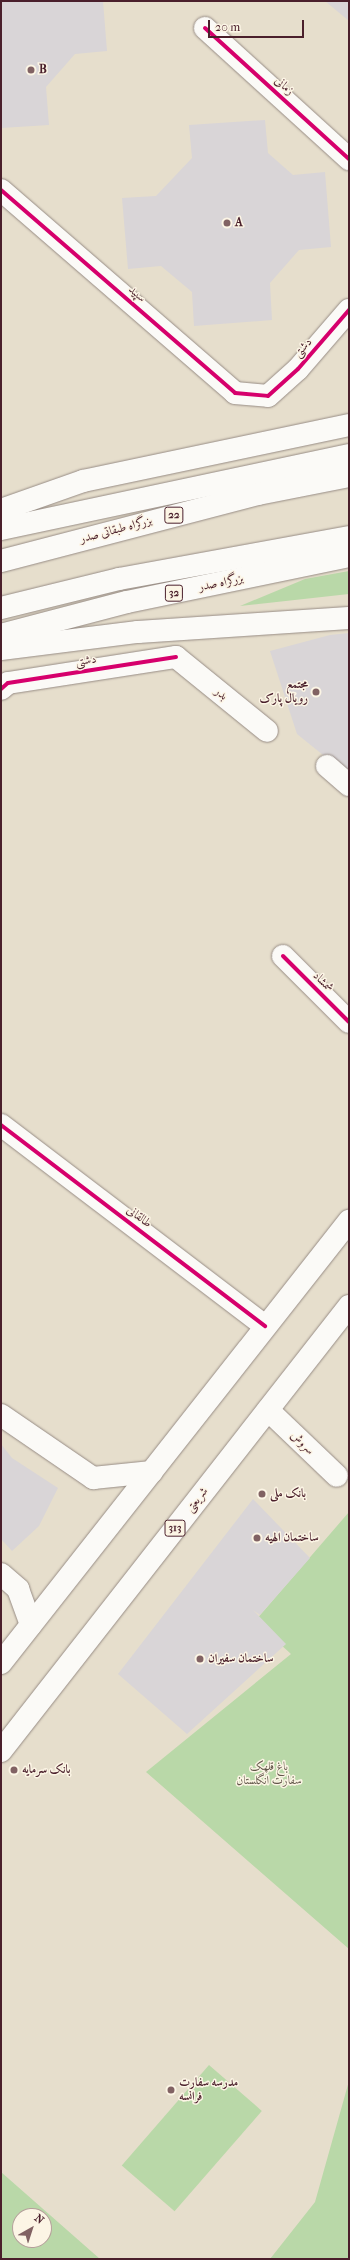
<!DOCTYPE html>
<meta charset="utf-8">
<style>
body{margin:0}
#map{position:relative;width:350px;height:2260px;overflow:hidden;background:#e6decc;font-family:"IM FELL French Canon",Amiri,serif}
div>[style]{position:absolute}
.green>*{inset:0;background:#b9d8a8;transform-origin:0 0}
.building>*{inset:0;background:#d9d5d7}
.roads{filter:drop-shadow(0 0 1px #978c85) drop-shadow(0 0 1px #978c85)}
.minor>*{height:22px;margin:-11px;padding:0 11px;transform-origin:11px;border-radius:11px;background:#fbfaf7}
.major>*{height:22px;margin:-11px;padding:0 11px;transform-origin:11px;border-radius:11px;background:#fbfaf7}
.highway>*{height:22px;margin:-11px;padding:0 11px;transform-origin:11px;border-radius:11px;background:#fbfaf7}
.cycleway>*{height:4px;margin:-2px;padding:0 2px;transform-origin:2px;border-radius:2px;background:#d6006c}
.dots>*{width:11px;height:11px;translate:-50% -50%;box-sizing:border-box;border:2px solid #fcf5e5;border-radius:50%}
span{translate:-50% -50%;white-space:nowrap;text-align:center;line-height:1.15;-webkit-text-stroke:3px #fcf5e5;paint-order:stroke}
.shield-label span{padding:1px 3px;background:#fcf5e5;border:1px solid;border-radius:3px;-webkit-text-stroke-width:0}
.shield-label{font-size:11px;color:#4a1f2b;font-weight:700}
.poi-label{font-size:12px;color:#4a1f2b;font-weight:700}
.left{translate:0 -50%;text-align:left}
.right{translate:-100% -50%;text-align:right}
.street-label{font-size:12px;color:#4a1f2b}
.park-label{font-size:12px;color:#605548}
.frame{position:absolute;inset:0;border:2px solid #4a1f2b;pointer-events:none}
.north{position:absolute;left:12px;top:2208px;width:40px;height:40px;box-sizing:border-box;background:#fcf5e5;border:1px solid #b59f9b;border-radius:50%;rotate:39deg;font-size:11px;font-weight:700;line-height:16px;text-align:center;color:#4a1f2b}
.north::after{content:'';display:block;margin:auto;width:14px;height:18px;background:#816263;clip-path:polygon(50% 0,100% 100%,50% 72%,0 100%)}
.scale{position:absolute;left:208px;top:20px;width:96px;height:18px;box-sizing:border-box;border:2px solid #4a1f2b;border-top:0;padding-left:5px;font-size:12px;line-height:14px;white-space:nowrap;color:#4a1f2b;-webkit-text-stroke:3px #fcf5e5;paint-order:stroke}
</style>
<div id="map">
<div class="green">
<i style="clip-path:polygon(349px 571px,349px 594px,240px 606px,305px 579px)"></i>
<i style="clip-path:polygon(349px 1512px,349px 1949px,146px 1772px,291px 1654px,255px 1621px)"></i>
<i style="left:209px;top:2065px;width:70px;height:133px;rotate:41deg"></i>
<i style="clip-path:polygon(349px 2081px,349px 2259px,270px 2259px,315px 2202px)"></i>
<i style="clip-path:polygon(evenodd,1px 2172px,100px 2259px,1px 2259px,1px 2172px,20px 2216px,44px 2216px,44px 2240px,20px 2240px,20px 2216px)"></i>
</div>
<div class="building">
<i style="clip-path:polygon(1px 1px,103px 1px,107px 51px,75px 54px,46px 87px,49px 125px,1px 128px)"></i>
<i style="clip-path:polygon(325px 1px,349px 1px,349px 21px)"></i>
<i style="clip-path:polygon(265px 120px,268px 153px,293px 175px,325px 172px,331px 247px,299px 250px,270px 283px,272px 320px,194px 326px,192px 292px,161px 266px,128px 269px,122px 198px,156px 196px,192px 158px,189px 125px)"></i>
<i style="clip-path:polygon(349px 633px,349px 776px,297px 734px,270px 651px,330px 635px)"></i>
<i style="clip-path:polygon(1px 1444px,12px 1458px,58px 1488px,39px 1526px,12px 1551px,1px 1539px)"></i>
<i style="clip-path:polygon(253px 1499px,310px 1558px,260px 1615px,253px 1610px,286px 1644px,187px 1734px,118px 1674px)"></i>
</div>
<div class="roads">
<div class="minor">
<i style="left:205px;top:28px;width:195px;rotate:42.3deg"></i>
<i style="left:1px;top:190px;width:310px;rotate:40.9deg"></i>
<i style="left:235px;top:393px;width:33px;rotate:5deg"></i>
<i style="left:268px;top:396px;width:40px;rotate:-42deg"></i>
<i style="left:298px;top:369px;width:78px;rotate:-49.2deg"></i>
<i style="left:1px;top:689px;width:9px;rotate:-41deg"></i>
<i style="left:8px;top:683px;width:170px;rotate:-8.8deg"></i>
<i style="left:176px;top:657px;width:117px;rotate:39.1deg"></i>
<i style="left:327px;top:766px;width:29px;rotate:41deg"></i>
<i style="left:283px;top:956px;width:93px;rotate:45deg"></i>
<i style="left:1px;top:1125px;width:332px;rotate:37.3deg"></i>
<i style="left:268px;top:1410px;width:95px;rotate:43.7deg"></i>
<i style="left:1px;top:1415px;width:112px;rotate:34.4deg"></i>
<i style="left:93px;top:1478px;width:59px;rotate:-5.8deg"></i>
<i style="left:1px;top:1574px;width:23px;rotate:41deg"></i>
<i style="left:18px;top:1589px;width:38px;rotate:70deg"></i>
</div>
<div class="major">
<i style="left:1px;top:510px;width:87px;rotate:-19.5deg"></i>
<i style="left:83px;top:481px;width:272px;rotate:-11.9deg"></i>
<i style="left:1px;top:649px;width:138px;rotate:-7.1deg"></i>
<i style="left:138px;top:632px;width:211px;rotate:-3.8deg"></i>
<i style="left:1px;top:1663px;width:563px;rotate:-51.79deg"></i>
<i style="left:1px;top:1751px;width:565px;rotate:-51.97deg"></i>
</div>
<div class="highway">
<i style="left:1px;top:529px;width:356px;rotate:-12deg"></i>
<i style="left:1px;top:561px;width:266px;rotate:-14.6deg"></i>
<i style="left:258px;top:494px;width:93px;rotate:-11.2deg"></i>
<i style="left:1px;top:608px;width:122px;rotate:-13.8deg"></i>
<i style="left:119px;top:579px;width:234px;rotate:-10.3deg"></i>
<i style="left:1px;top:635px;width:130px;rotate:-14.7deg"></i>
<i style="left:127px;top:602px;width:227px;rotate:-11.7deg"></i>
</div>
</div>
<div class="cycleway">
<i style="left:205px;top:28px;width:195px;rotate:42.3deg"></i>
<i style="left:1px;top:190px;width:310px;rotate:40.9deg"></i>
<i style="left:235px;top:393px;width:33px;rotate:5deg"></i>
<i style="left:268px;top:396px;width:40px;rotate:-42deg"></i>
<i style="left:298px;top:369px;width:78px;rotate:-49.2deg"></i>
<i style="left:1px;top:689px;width:9px;rotate:-41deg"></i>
<i style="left:8px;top:683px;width:170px;rotate:-8.8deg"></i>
<i style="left:283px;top:956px;width:93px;rotate:45deg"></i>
<i style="left:1px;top:1125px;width:332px;rotate:37.3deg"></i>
</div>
<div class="dots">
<i style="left:31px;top:70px;background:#816263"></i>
<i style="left:227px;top:223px;background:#816263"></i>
<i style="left:316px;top:692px;background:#816263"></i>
<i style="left:262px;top:1494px;background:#816263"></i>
<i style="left:257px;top:1538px;background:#816263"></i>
<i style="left:200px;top:1659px;background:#816263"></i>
<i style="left:14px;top:1770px;background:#816263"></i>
<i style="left:171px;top:2090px;background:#816263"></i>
</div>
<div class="shield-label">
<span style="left:174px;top:515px">22</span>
<span style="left:174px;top:593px">32</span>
<span style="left:175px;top:1528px">313</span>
</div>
<div class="poi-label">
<span class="left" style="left:39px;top:70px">B</span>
<span class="left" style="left:235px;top:223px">A</span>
<span class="right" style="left:308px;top:692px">مجتمع<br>رویال پارک</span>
<span class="left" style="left:270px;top:1494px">بانک ملی</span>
<span class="left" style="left:265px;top:1538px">ساختمان الهیه</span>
<span class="left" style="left:208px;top:1659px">ساختمان سفیران</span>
<span class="left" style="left:22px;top:1770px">بانک سرمایه</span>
<span class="left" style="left:179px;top:2090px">مدرسه سفارت<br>فرانسه</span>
</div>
<div class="street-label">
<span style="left:284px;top:86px;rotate:42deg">زمانی</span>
<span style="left:137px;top:294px;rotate:41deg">سپید</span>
<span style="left:303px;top:348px;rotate:-49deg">دشتی</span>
<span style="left:116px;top:530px;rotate:-15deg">بزرگراه طبقاتی صدر</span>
<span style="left:221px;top:583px;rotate:-12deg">بزرگراه صدر</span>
<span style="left:86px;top:661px;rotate:-9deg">دشتی</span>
<span style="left:221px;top:694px;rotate:39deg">بدر</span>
<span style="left:323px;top:982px;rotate:45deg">شمشاد</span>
<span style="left:139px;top:1217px;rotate:37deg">طالقانی</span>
<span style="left:302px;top:1443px;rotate:44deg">سروش</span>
<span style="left:197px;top:1500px;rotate:-52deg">شریعتی</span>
</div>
<div class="park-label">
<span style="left:269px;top:1774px">باغ قلهک<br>سفارت انگلستان</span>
</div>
<div class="frame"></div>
<div class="north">N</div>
<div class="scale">20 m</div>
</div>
